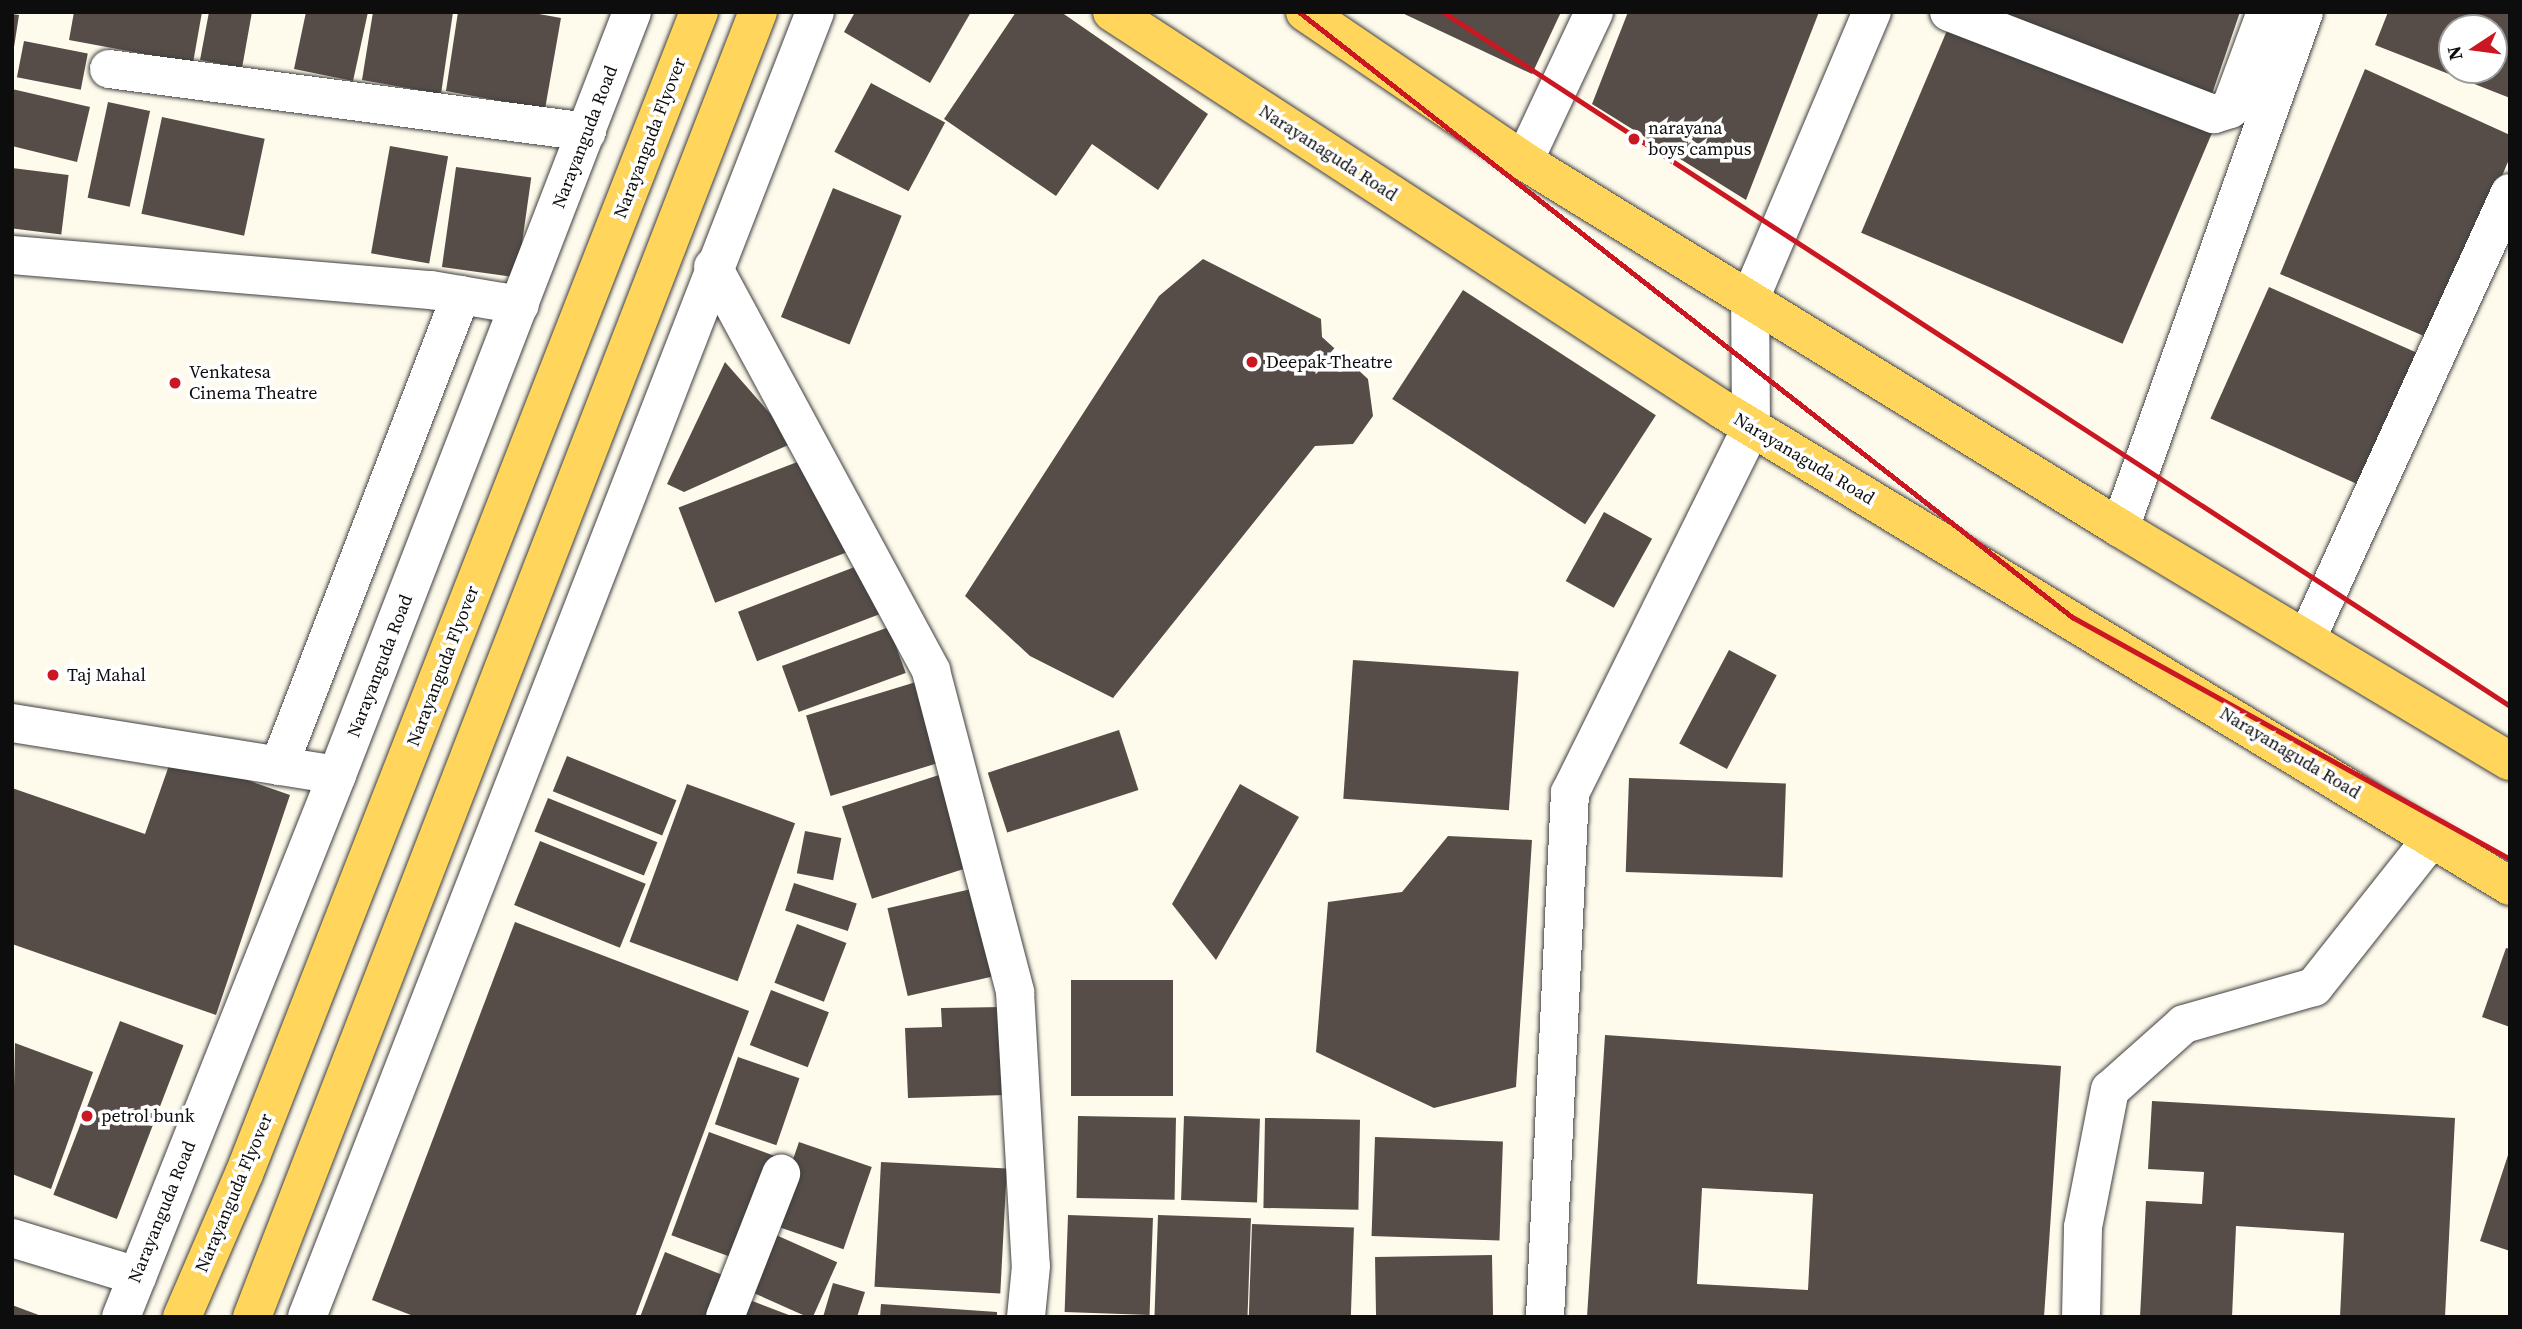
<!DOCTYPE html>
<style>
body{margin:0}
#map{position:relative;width:2522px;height:1329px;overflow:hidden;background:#fffbec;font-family:"Source Serif 4",serif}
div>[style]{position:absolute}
.building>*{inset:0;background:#564d48;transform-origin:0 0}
.roads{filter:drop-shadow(0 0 2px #404040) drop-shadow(0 0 2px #404040)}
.minor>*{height:38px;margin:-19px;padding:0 19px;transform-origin:19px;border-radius:19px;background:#fff}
.major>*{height:38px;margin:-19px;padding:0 19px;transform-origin:19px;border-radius:19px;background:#ffd55c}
.rail>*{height:5px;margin:-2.5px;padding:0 2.5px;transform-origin:2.5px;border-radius:2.5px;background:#ca1722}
.dots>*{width:19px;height:19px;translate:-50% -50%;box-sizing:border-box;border:4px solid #fff;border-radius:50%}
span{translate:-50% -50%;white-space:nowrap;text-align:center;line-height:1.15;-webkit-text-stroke:7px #fff;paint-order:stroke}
.poi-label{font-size:18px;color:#0d0d0d}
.left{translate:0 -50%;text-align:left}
.street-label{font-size:18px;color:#0d0d0d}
.frame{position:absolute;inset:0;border:14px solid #0d0d0d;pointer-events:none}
.north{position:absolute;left:2438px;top:14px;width:70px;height:70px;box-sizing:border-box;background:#fff;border:2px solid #9e9e9e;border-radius:50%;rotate:257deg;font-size:19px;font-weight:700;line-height:28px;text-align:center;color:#0d0d0d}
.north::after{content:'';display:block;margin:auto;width:24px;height:32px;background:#ca1722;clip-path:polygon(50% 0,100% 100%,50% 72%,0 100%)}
</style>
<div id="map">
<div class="building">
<i style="clip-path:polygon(74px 12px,202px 12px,193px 63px,69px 40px)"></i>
<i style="clip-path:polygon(209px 12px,252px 12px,242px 68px,200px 60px)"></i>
<i style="clip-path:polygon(306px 12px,368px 12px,353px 81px,294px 69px)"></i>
<i style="clip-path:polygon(373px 12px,453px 12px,441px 94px,362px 80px)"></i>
<i style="clip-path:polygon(458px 12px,528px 12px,561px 18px,545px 109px,446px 91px)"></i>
<i style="clip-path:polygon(855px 12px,971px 12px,930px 83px,844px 32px)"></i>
<i style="clip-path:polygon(1016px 12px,1061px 12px,1208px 114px,1158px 190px,1092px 144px,1056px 196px,944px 119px)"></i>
<i style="clip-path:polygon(1400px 12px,1561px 12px,1532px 74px)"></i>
<i style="clip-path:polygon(1628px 12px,1819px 12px,1746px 200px,1592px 104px)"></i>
<i style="clip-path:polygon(1996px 12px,2240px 12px,2212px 94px)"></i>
<i style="clip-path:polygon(evenodd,2388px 12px,2510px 12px,2510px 98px,2375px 45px,2388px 12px,2452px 28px,2494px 28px,2494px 70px,2452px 70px,2452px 28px)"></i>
<i style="clip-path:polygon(12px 14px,19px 15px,14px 47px,12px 46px)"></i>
<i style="left:1951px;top:21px;width:284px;height:230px;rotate:23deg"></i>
<i style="left:24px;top:41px;width:65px;height:37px;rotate:11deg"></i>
<i style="clip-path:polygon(2365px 69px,2510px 135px,2510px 157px,2433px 340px,2280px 274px)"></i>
<i style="left:871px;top:83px;width:84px;height:78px;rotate:28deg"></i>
<i style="clip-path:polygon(12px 89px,90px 107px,77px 162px,12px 146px)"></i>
<i style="left:108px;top:102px;width:43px;height:98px;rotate:12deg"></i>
<i style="left:162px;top:117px;width:105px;height:99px;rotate:12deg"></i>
<i style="left:390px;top:146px;width:59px;height:109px;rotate:10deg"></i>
<i style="left:456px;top:167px;width:76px;height:101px;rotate:8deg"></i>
<i style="left:12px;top:168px;width:57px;height:60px;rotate:7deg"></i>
<i style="left:833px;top:188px;width:74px;height:139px;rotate:22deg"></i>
<i style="clip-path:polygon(1203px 259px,1321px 319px,1322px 337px,1368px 379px,1373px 416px,1353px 444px,1315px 446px,1113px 698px,1030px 656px,965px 596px,1159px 296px)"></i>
<i style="left:2269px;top:287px;width:176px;height:144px;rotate:24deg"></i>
<i style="left:1463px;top:290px;width:230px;height:130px;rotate:33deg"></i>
<i style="clip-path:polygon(725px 362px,795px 442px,684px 492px,667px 484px)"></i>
<i style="left:813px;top:456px;width:102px;height:144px;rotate:69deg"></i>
<i style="left:1604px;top:512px;width:55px;height:79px;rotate:29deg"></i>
<i style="left:865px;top:563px;width:53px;height:136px;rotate:69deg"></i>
<i style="left:889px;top:627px;width:49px;height:114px;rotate:70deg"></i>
<i style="left:1729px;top:650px;width:54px;height:106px;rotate:28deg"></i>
<i style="left:1353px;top:660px;width:166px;height:139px;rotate:4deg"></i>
<i style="left:916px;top:682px;width:84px;height:115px;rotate:73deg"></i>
<i style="left:1119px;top:730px;width:63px;height:138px;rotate:72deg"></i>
<i style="clip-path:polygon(173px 754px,290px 795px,216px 1015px,12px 944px,12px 788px,145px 834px)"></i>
<i style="left:567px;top:756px;width:118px;height:38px;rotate:22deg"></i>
<i style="left:939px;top:775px;width:97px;height:102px;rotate:72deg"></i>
<i style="left:1629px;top:778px;width:157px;height:94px;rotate:2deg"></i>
<i style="left:687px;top:784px;width:115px;height:168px;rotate:20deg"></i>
<i style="clip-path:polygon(1240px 784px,1299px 817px,1216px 960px,1172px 904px)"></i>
<i style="left:548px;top:798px;width:118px;height:36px;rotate:22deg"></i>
<i style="left:805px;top:831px;width:37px;height:43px;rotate:11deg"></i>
<i style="clip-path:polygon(1448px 836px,1532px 840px,1516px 1087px,1434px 1108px,1316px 1052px,1328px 902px,1402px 892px)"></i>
<i style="left:540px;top:841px;width:114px;height:69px;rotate:22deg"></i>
<i style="left:794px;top:883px;width:66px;height:29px;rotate:18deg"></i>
<i style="left:980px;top:887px;width:90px;height:95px;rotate:77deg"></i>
<i style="clip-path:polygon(515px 922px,749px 1011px,635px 1317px,416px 1317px,372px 1300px)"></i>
<i style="left:797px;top:924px;width:53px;height:63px;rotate:21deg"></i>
<i style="clip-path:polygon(2506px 948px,2510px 949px,2510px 1027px,2482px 1017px)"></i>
<i style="left:1071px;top:980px;width:102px;height:116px"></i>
<i style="left:771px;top:990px;width:62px;height:59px;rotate:21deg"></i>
<i style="clip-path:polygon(1003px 1007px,1006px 1095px,908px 1098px,905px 1028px,942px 1027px,941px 1008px)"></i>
<i style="left:120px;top:1021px;width:68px;height:186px;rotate:21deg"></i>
<i style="clip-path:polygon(evenodd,1605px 1035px,2061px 1066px,2044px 1317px,1587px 1317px,1605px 1035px,1702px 1188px,1813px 1194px,1808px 1290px,1697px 1284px,1702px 1188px)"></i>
<i style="clip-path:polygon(15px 1043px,93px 1072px,51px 1189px,12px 1174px)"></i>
<i style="left:738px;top:1057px;width:65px;height:71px;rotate:19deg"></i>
<i style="clip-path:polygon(2152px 1101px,2455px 1118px,2445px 1317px,2340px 1317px,2344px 1233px,2236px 1226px,2232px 1317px,2140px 1317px,2146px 1201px,2202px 1204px,2204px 1172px,2148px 1169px)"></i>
<i style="left:1078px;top:1116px;width:98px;height:82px;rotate:1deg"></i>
<i style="left:1184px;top:1116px;width:76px;height:84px;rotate:2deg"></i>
<i style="left:1265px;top:1118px;width:95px;height:90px;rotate:1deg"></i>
<i style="left:709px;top:1132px;width:72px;height:110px;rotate:20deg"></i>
<i style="left:1375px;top:1137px;width:128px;height:99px;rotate:2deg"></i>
<i style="left:799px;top:1142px;width:77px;height:87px;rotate:19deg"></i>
<i style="clip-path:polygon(2509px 1152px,2510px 1152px,2510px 1251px,2480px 1241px)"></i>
<i style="left:881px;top:1162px;width:126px;height:125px;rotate:3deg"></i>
<i style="left:1068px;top:1215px;width:85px;height:97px;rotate:2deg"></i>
<i style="left:1158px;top:1215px;width:93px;height:102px;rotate:2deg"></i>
<i style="left:1252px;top:1224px;width:102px;height:93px;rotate:2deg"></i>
<i style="left:776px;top:1235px;width:67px;height:62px;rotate:24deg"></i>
<i style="clip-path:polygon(665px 1252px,730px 1278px,715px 1317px,640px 1317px)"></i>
<i style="left:1492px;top:1255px;width:62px;height:117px;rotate:89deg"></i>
<i style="clip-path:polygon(833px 1283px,865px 1292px,857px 1317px,823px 1317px)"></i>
<i style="clip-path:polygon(742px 1297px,794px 1317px,735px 1317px)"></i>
<i style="clip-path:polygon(881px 1304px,997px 1312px,997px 1317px,880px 1317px)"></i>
<i style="clip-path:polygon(12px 1305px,44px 1317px,12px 1317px)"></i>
</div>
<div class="roads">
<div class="minor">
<i style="left:1949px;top:12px;width:284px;rotate:21.1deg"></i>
<i style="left:2214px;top:114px;width:17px;rotate:-17deg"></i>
<i style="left:2230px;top:109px;width:103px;rotate:-69.6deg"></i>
<i style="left:109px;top:69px;width:482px;rotate:7.5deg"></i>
<i style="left:1524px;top:161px;width:165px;rotate:-64.8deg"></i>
<i style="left:12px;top:255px;width:420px;rotate:4.8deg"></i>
<i style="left:431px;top:290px;width:90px;rotate:9.6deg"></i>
<i style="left:713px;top:267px;width:459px;rotate:61.6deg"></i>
<i style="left:931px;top:671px;width:332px;rotate:75.3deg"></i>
<i style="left:1015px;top:992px;width:274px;rotate:86.7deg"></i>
<i style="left:1031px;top:1266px;width:51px;rotate:95.6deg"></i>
<i style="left:2120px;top:528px;width:548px;rotate:-70.37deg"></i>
<i style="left:2307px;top:638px;width:489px;rotate:-65.5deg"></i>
<i style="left:12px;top:723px;width:329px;rotate:9.1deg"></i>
<i style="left:279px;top:766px;width:505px;rotate:-68.87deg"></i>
<i style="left:12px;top:1238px;width:131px;rotate:16.9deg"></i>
<i style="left:121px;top:1317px;width:583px;rotate:-68.27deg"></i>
<i style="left:337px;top:775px;width:818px;rotate:-68.86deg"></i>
<i style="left:307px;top:1317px;width:1400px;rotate:-68.73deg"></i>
<i style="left:725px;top:1317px;width:154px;rotate:-68.6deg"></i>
<i style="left:1545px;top:1317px;width:525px;rotate:-87.27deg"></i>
<i style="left:1570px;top:793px;width:407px;rotate:-63.6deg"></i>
<i style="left:1751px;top:428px;width:129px;rotate:-90.4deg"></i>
<i style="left:1750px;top:299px;width:312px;rotate:-67deg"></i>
<i style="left:2081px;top:1317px;width:90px;rotate:-88.7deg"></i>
<i style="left:2083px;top:1227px;width:140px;rotate:-78.9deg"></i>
<i style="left:2110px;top:1090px;width:99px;rotate:-41.7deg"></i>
<i style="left:2184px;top:1024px;width:135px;rotate:-15.9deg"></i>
<i style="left:2314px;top:987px;width:190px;rotate:-51.6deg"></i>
</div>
<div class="major">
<i style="left:1112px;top:12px;width:729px;rotate:33.08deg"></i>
<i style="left:1723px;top:410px;width:920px;rotate:31.17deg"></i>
<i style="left:1305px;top:12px;width:265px;rotate:34.2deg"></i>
<i style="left:1524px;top:161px;width:700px;rotate:31.62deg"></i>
<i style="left:2120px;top:528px;width:454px;rotate:30.9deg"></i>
<i style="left:182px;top:1317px;width:156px;rotate:-66.6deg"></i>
<i style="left:244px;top:1174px;width:1248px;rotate:-68.62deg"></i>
<i style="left:252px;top:1317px;width:1400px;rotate:-68.81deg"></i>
</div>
</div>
<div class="rail">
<i style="left:1299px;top:12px;width:982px;rotate:38.05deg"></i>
<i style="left:2072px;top:617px;width:500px;rotate:28.92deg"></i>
<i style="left:1443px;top:12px;width:1273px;rotate:33.04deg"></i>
</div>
<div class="dots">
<i style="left:1634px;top:139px;background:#ca1722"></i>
<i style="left:1252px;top:362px;background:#ca1722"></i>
<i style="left:175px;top:383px;background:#ca1722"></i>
<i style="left:53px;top:675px;background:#ca1722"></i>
<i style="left:87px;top:1116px;background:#ca1722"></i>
</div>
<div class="poi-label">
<span class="left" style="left:1648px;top:139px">narayana<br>boys campus</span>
<span class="left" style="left:1266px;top:362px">Deepak Theatre</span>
<span class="left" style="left:189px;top:383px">Venkatesa<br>Cinema Theatre</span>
<span class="left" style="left:67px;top:675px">Taj Mahal</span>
<span class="left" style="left:101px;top:1116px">petrol bunk</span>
</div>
<div class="street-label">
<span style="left:585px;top:137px;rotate:-69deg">Narayanguda Road</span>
<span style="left:650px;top:138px;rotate:-69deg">Narayanguda Flyover</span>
<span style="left:1328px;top:153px;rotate:33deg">Narayanaguda Road</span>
<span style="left:1804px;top:459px;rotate:31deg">Narayanaguda Road</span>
<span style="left:380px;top:666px;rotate:-69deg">Narayanguda Road</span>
<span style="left:443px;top:666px;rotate:-69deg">Narayanguda Flyover</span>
<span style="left:2290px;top:753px;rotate:31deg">Narayanaguda Road</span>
<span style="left:234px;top:1193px;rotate:-67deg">Narayanguda Flyover</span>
<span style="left:162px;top:1212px;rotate:-68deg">Narayanguda Road</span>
</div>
<div class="frame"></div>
<div class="north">N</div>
</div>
